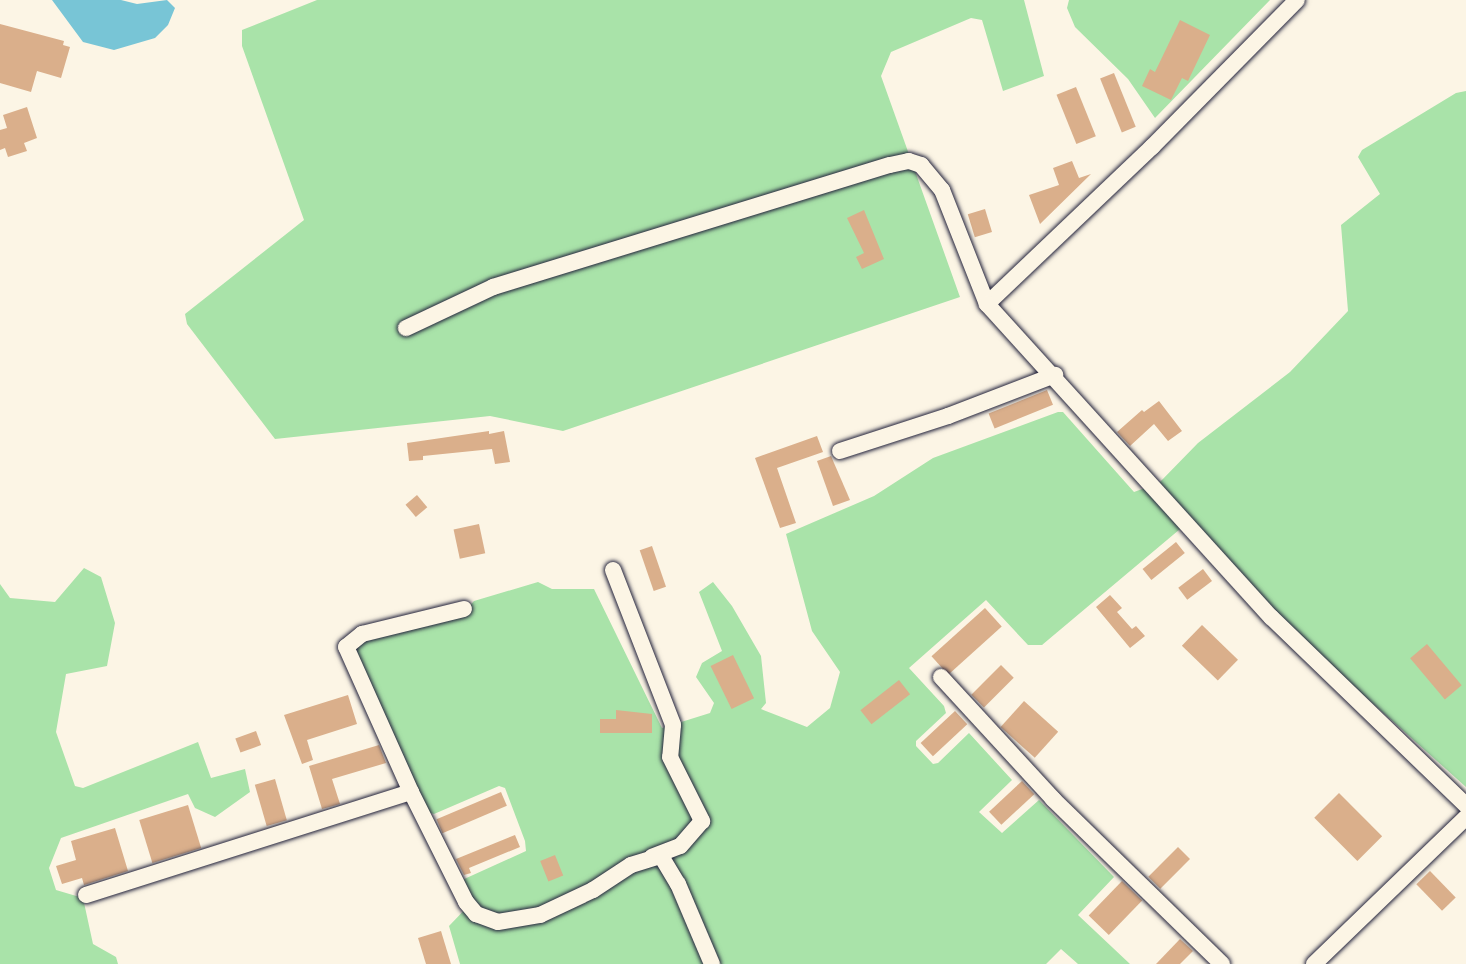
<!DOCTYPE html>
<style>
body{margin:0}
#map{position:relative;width:1466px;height:964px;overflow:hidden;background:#fcf5e5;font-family:"Patrick Hand",sans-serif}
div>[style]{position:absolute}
.green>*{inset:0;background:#a9e3a9}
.water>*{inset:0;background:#78c5d6}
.building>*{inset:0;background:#daaf8b;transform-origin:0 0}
.roads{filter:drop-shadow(0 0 2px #22223b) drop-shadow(0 0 2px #22223b)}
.minor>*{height:16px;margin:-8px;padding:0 8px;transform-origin:8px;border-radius:8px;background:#fcf5e5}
span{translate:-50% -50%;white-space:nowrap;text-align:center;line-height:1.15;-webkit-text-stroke:4.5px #fcf5e5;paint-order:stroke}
</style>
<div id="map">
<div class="green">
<i style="clip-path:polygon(317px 0,1024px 0,1044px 76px,1003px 91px,982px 20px,971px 18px,891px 52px,881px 76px,960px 297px,563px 431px,490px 416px,275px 439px,187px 324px,185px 314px,304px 220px,242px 46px,242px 30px)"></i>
<i style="clip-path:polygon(1069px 0,1270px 0,1155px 118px,1128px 79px,1075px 27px,1067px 8px)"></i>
<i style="clip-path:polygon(1466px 91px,1466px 787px,1273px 614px,1192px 519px,1042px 645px,1028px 645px,986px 600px,909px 668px,944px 706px,946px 713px,916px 741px,916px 746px,933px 764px,938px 763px,969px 733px,1012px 780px,979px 812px,1002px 833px,1039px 800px,1114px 877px,1078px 915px,1130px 964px,1078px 964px,1061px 949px,1046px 964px,460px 964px,449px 926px,473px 901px,462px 880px,526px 851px,525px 841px,505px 788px,499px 786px,434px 814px,427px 812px,351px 645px,465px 611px,474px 601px,538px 582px,552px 589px,594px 589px,662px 728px,710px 713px,714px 703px,696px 677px,702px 663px,722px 651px,699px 592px,713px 582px,732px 606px,761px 656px,766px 703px,761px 709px,807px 727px,830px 708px,840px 672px,812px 631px,786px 534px,874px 496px,933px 458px,1058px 412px,1063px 412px,1134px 492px,1159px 483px,1198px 443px,1290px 372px,1348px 311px,1341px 225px,1380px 194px,1358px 157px,1362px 150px,1456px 93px)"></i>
<i style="clip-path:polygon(84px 568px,101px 577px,115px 623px,107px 666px,66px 674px,56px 732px,75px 786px,83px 788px,198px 742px,211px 778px,245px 769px,250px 792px,215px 817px,195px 808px,188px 794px,61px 838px,49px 868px,56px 890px,83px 898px,93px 944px,116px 957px,118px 964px,0 964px,0 584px,10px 598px,55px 602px)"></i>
</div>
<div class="water">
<i style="clip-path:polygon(52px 0,121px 0,137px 4px,167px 0,175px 8px,168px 25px,155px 38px,114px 50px,83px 42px)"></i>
</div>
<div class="building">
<i style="clip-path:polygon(1180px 20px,1210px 35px,1188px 81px,1182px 78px,1171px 100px,1142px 86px,1150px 69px,1155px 72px)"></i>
<i style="clip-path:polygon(0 24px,64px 41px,63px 45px,70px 47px,61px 78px,37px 71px,31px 92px,0 83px)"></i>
<i style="left:1114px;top:73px;width:58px;height:15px;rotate:68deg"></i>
<i style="left:1076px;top:87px;width:53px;height:21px;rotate:68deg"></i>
<i style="clip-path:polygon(27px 107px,37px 138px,24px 143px,27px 151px,8px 157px,5px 148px,0 150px,0 130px,7px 128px,3px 115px)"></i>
<i style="clip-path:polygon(1072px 161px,1079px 178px,1091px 174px,1040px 224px,1029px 195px,1059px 185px,1053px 168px)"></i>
<i style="left:985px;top:209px;width:24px;height:18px;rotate:73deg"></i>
<i style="clip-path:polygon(864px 210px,884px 259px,862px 269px,856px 257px,864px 253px,847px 218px)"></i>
<i style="left:1047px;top:390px;width:16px;height:63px;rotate:68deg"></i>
<i style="clip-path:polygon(1159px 401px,1182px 431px,1168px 441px,1154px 424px,1130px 446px,1117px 432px,1142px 410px,1144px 412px)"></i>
<i style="clip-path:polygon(489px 431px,489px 434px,504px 431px,510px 462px,495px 464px,492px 449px,423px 456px,423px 460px,409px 461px,407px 443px)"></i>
<i style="clip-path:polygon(817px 436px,823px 452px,777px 468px,796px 523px,780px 528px,755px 458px)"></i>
<i style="clip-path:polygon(831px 456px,850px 500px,833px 506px,817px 461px)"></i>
<i style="left:417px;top:495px;width:16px;height:15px;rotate:50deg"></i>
<i style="left:479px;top:524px;width:30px;height:26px;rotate:78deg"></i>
<i style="left:1176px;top:542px;width:14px;height:43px;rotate:51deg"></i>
<i style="left:652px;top:546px;width:43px;height:13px;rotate:71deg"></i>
<i style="left:1203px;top:569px;width:15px;height:31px;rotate:53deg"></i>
<i style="clip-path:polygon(1110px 595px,1122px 608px,1117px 612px,1132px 629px,1136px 626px,1145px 636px,1130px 648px,1096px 607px)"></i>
<i style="left:985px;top:608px;width:25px;height:72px;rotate:48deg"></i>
<i style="left:1202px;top:625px;width:50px;height:29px;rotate:44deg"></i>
<i style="left:1427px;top:644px;width:54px;height:22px;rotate:50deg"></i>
<i style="left:733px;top:655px;width:48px;height:25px;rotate:64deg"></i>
<i style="left:1001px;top:665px;width:18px;height:42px;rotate:45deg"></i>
<i style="left:899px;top:680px;width:18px;height:49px;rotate:52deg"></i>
<i style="clip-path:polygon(348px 695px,357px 724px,307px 740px,313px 760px,302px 764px,284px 715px)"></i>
<i style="left:1024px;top:701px;width:46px;height:35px;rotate:42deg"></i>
<i style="clip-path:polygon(616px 710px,652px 714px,652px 733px,600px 733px,600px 719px,616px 719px)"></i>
<i style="left:955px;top:711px;width:18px;height:47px;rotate:47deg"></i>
<i style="left:256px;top:731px;width:15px;height:22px;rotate:70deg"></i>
<i style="clip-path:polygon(379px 745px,386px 763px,332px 779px,340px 804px,322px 809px,309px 766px)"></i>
<i style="left:275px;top:779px;width:43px;height:21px;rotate:74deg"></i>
<i style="left:1022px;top:781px;width:18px;height:45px;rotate:47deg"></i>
<i style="left:501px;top:792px;width:15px;height:70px;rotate:67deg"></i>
<i style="left:1339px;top:793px;width:61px;height:35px;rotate:45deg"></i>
<i style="left:188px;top:805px;width:45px;height:51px;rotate:73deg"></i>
<i style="clip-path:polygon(115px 828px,128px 871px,84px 885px,82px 878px,62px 884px,56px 866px,76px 860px,71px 841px)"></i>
<i style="clip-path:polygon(515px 835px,520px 847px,469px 868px,471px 873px,464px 875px,456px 859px)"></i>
<i style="left:1178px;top:847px;width:17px;height:42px;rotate:45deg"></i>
<i style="left:555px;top:855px;width:22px;height:16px;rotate:68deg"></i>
<i style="left:1430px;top:871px;width:37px;height:19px;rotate:46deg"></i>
<i style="left:1122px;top:881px;width:28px;height:48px;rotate:44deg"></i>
<i style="clip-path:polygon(441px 931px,451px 964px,426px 964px,418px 938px)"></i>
<i style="clip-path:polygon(1180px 939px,1193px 951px,1180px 964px,1156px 964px)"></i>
</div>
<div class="roads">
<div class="minor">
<i style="left:987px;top:304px;width:228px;rotate:-43.6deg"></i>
<i style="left:1152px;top:147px;width:206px;rotate:-45.4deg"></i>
<i style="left:406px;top:328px;width:96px;rotate:-25.2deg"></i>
<i style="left:493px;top:287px;width:415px;rotate:-17.1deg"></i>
<i style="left:890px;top:165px;width:19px;rotate:-12deg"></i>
<i style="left:909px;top:161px;width:13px;rotate:18deg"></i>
<i style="left:921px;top:165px;width:33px;rotate:50deg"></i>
<i style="left:942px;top:190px;width:123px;rotate:68.5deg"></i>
<i style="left:987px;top:304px;width:423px;rotate:47.8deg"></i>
<i style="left:1271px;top:617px;width:271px;rotate:44deg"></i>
<i style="left:840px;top:451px;width:114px;rotate:-18deg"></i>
<i style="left:948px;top:416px;width:115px;rotate:-21deg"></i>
<i style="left:613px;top:570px;width:166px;rotate:68.8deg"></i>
<i style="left:673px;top:725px;width:32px;rotate:95deg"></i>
<i style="left:670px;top:757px;width:72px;rotate:63.4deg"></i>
<i style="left:702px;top:821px;width:33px;rotate:131deg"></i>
<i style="left:680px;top:846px;width:30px;rotate:159deg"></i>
<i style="left:941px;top:677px;width:166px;rotate:47.4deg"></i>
<i style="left:1053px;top:799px;width:236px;rotate:44.3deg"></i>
<i style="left:411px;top:792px;width:159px;rotate:-114.1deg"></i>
<i style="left:346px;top:647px;width:21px;rotate:-39deg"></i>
<i style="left:362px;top:634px;width:105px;rotate:-13.8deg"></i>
<i style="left:86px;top:895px;width:341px;rotate:-17.6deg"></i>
<i style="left:411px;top:792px;width:123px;rotate:63.4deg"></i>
<i style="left:466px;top:902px;width:16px;rotate:50deg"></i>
<i style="left:476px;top:914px;width:23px;rotate:20deg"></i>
<i style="left:498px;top:922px;width:43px;rotate:-9.5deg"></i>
<i style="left:540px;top:915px;width:59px;rotate:-25.3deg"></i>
<i style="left:593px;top:890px;width:45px;rotate:-33.3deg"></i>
<i style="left:631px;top:865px;width:31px;rotate:-17deg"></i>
<i style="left:661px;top:856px;width:33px;rotate:59deg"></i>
<i style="left:678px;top:884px;width:87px;rotate:67deg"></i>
<i style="left:1314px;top:964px;width:211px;rotate:-44deg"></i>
</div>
</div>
</div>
